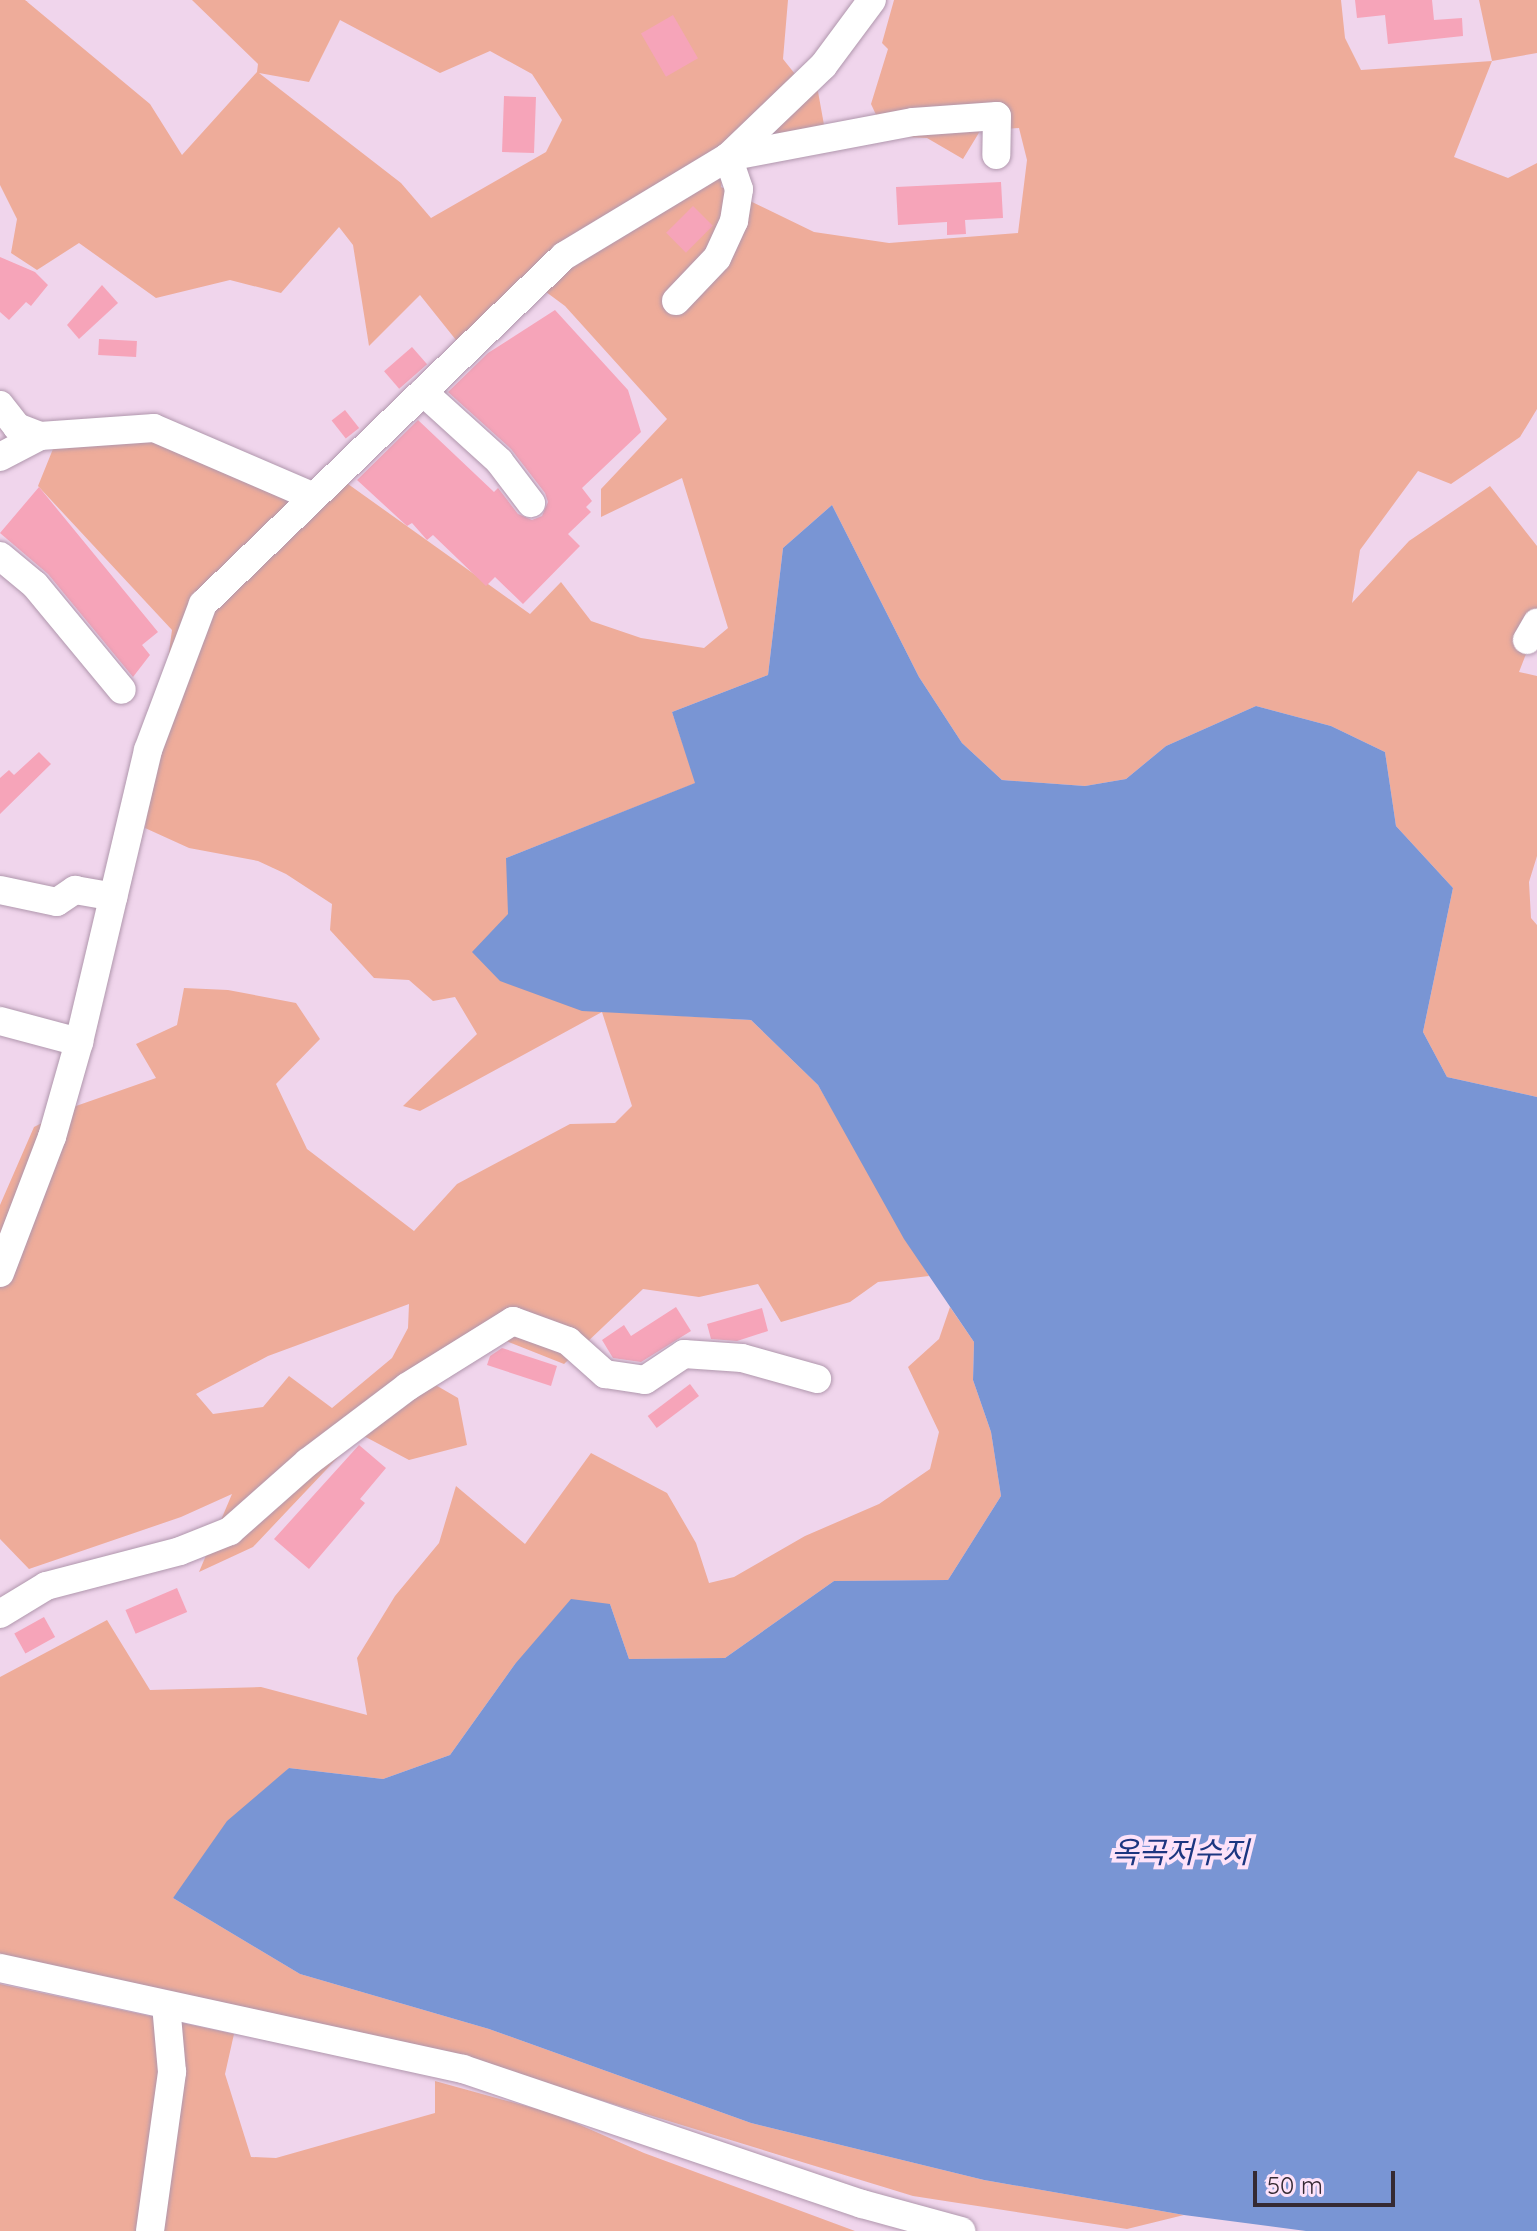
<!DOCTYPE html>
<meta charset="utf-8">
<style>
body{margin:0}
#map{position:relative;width:1537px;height:2231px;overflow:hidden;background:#f0d5ec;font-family:Quicksand,"Noto Sans KR",sans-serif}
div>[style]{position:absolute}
.green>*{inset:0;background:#eeac9a}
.water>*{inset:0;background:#7995d4}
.building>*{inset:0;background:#f6a4b9;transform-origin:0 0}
.roads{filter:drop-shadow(0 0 2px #b097ad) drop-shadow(0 0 2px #b097ad)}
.minor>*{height:28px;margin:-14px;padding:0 14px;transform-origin:14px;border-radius:14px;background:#fff}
span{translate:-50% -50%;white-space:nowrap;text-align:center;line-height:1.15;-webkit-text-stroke:8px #fde2f9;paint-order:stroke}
.water-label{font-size:30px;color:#1c3680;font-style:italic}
.scale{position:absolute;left:1253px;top:2171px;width:142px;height:36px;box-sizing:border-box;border:4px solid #352a33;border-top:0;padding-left:10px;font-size:24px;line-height:28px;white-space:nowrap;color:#352a33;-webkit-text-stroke:6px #fde2f9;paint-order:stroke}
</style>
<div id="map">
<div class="green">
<i style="clip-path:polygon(evenodd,0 0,25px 0,150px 104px,182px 155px,257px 72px,258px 64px,192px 0,788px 0,783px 59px,799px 79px,817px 86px,828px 147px,724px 167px,721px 187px,814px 232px,889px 243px,1018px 233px,1027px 160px,1019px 128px,980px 131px,963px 159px,927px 138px,886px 136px,871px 104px,888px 49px,882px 43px,894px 0,1341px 0,1345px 38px,1361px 70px,1492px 61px,1479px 0,1537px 0,1537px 53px,1492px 61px,1454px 157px,1508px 178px,1537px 163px,1537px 409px,1520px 437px,1451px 484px,1418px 471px,1360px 550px,1352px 603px,1409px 541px,1490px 486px,1537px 546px,1537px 626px,1519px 672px,1537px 676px,1537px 856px,1529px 882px,1531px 918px,1537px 925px,1537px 1097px,1447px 1077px,1423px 1032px,1453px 888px,1396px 826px,1385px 752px,1331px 726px,1256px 706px,1166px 746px,1126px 779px,1085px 786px,1002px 780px,962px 743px,919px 677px,832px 505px,783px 548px,768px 675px,672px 712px,696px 783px,506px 858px,582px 1010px,751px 1020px,818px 1085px,929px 1276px,878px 1282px,850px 1302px,781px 1322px,758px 1284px,699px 1297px,643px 1289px,564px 1364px,496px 1337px,432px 1383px,458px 1398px,467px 1445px,409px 1460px,360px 1434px,253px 1547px,199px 1572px,232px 1494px,181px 1517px,29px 1569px,0 1539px,0 1205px,34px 1127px,76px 1106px,156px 1078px,136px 1044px,177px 1025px,184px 988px,228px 990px,296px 1003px,320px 1039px,276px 1084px,307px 1149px,414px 1231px,457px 1184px,570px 1124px,615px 1123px,632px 1106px,602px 1012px,420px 1111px,403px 1106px,477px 1034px,455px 997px,433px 1001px,409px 980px,374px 978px,330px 930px,332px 904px,286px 874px,258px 861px,189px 848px,145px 828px,172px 630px,38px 486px,55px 444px,155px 434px,309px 511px,341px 479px,530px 614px,561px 582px,591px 621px,641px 638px,704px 648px,728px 628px,682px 478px,601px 517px,601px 489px,667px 419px,565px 306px,542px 289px,460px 345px,420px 295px,369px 346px,353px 245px,339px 227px,281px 293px,230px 280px,156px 298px,79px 243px,37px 270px,11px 253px,17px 219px,0 185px,0 0,340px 20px,440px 73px,490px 51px,532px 74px,562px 120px,546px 152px,431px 218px,401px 183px,259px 73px,309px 82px,340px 20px,0 0,409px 1304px,408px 1328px,392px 1358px,332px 1408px,289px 1376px,263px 1407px,213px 1414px,196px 1394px,268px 1356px,409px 1304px)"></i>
<i style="clip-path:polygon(950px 1307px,974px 1342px,973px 1380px,991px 1432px,1001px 1496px,948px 1580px,834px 1581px,725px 1658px,629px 1659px,610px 1604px,515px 1664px,450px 1755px,383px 1779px,289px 1768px,173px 1898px,300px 1974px,489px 2029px,751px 2123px,984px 2180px,1184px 2215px,1127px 2229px,913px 2196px,499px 2069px,0 1955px,0 1677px,107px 1620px,150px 1690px,261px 1687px,367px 1715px,357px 1658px,395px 1596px,439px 1543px,456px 1486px,525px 1544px,591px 1453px,667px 1493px,696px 1543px,709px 1583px,734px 1577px,805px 1536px,879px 1504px,930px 1469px,939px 1432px,908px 1367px,939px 1339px)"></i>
<i style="clip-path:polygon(0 1984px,234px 2034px,225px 2074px,251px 2157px,276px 2158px,435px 2113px,435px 2081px,555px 2114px,644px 2153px,855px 2231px,0 2231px)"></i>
</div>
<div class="water">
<i style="clip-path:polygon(832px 505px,919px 677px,962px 743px,1002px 780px,1085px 786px,1126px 779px,1166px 746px,1256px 706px,1331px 726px,1385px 752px,1396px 826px,1453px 888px,1423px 1032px,1447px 1077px,1537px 1097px,1537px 2231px,1306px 2231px,1184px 2215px,984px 2180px,751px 2123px,489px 2029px,300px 1974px,173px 1898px,227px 1821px,289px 1768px,383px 1779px,450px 1755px,515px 1664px,571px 1599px,610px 1604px,629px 1659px,725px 1658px,834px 1581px,948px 1580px,1001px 1496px,991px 1432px,973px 1380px,974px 1342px,904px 1239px,818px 1085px,751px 1020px,582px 1011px,500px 981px,472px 952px,508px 914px,506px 858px,695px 783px,672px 712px,768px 675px,783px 548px)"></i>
</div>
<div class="building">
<i style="clip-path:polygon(1355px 0,1432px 0,1434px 20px,1462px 18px,1463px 36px,1388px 44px,1385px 15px,1357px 18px)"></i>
<i style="left:673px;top:15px;width:50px;height:37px;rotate:60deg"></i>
<i style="left:504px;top:96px;width:32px;height:56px;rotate:2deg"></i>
<i style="clip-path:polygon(1001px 182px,1003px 218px,965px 220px,966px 234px,947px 235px,947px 222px,898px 225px,896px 187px)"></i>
<i style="left:693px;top:206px;width:28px;height:38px;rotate:45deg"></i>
<i style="clip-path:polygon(0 257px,35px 272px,48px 285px,31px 306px,26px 302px,9px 320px,0 312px)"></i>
<i style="clip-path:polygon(102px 285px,118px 303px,79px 339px,67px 325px)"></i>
<i style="clip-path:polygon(555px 310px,628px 390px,641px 432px,582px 488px,592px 501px,586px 507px,591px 512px,568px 534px,580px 546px,523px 604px,495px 577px,486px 586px,433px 535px,427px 540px,412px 523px,407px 526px,357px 480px,418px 420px,494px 492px,498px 488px,518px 514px,532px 520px,542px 516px,548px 502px,545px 493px,511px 449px,448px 392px,488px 353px)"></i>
<i style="left:99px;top:339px;width:38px;height:16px;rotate:3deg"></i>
<i style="left:412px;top:347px;width:23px;height:37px;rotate:49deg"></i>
<i style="left:345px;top:410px;width:23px;height:17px;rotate:52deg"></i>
<i style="clip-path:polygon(39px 487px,158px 632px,142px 645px,150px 655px,133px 677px,48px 574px,0 533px)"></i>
<i style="clip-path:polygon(39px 752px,51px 764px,0 814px,0 778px,9px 770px,14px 775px)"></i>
<i style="clip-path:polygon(676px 1307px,691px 1331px,641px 1362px,613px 1358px,602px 1340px,624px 1325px,631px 1336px)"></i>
<i style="clip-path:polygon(762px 1308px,768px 1331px,737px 1341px,711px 1339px,707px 1324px)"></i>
<i style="clip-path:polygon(502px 1348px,557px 1366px,551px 1386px,487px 1365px,490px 1356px)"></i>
<i style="left:690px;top:1384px;width:15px;height:53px;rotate:53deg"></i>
<i style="clip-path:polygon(359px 1445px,386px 1468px,360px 1499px,365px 1503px,309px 1569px,274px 1539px)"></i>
<i style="left:177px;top:1588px;width:26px;height:56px;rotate:67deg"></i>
<i style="left:44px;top:1617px;width:23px;height:34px;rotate:61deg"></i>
</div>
<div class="roads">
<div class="minor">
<i style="left:676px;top:301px;width:59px;rotate:-46.4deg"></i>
<i style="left:717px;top:258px;width:41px;rotate:-65.3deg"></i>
<i style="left:734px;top:221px;width:32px;rotate:-81deg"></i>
<i style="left:739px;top:189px;width:34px;rotate:-109deg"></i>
<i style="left:728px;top:157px;width:188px;rotate:-10.7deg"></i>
<i style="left:913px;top:122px;width:84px;rotate:-4.1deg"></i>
<i style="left:997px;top:116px;width:39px;rotate:91deg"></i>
<i style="left:423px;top:392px;width:103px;rotate:42.2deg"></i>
<i style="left:499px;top:461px;width:53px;rotate:52.7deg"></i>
<i style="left:0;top:405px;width:28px;rotate:52deg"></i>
<i style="left:17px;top:427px;width:25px;rotate:21deg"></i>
<i style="left:40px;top:436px;width:45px;rotate:152.3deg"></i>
<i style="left:40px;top:436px;width:114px;rotate:-4deg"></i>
<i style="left:154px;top:428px;width:174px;rotate:23.3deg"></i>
<i style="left:0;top:556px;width:45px;rotate:39.6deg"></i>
<i style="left:35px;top:585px;width:136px;rotate:50.4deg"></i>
<i style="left:1527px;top:640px;width:20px;rotate:-60deg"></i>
<i style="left:0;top:890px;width:58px;rotate:11.9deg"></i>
<i style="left:57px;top:902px;width:22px;rotate:-34deg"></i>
<i style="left:75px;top:890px;width:39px;rotate:10deg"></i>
<i style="left:0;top:1021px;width:82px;rotate:14.9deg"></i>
<i style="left:79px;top:1042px;width:300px;rotate:-76.7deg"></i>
<i style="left:148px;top:750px;width:156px;rotate:-69.4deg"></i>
<i style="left:203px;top:604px;width:501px;rotate:-43.95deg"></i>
<i style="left:564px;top:256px;width:192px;rotate:-31.1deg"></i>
<i style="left:728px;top:157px;width:132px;rotate:-43.8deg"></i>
<i style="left:823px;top:66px;width:82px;rotate:-53.4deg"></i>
<i style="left:0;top:1273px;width:146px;rotate:-69.1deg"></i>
<i style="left:52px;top:1137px;width:99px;rotate:-74.1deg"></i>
<i style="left:0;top:1614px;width:54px;rotate:-31.3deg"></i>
<i style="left:46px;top:1586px;width:138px;rotate:-14.6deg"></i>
<i style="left:180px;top:1551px;width:54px;rotate:-21.8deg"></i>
<i style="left:230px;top:1531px;width:104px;rotate:-41.5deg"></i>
<i style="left:308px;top:1462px;width:124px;rotate:-37.1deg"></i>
<i style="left:407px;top:1387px;width:125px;rotate:-31.9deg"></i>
<i style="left:513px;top:1321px;width:59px;rotate:20deg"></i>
<i style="left:568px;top:1341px;width:50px;rotate:41.7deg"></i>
<i style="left:605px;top:1374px;width:40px;rotate:8.5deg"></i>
<i style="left:645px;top:1380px;width:47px;rotate:-33.7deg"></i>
<i style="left:684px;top:1354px;width:58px;rotate:3.9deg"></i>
<i style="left:742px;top:1358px;width:78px;rotate:15.6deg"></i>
<i style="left:0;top:1968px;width:474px;rotate:12.3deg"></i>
<i style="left:463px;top:2069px;width:421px;rotate:18.7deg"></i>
<i style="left:862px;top:2204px;width:103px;rotate:15.3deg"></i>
<i style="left:150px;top:2231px;width:161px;rotate:-82.1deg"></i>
<i style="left:172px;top:2072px;width:67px;rotate:-95.1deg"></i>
</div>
</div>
<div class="water-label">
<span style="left:1180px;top:1852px">옥곡저수지</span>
</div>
<div class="scale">50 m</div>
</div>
